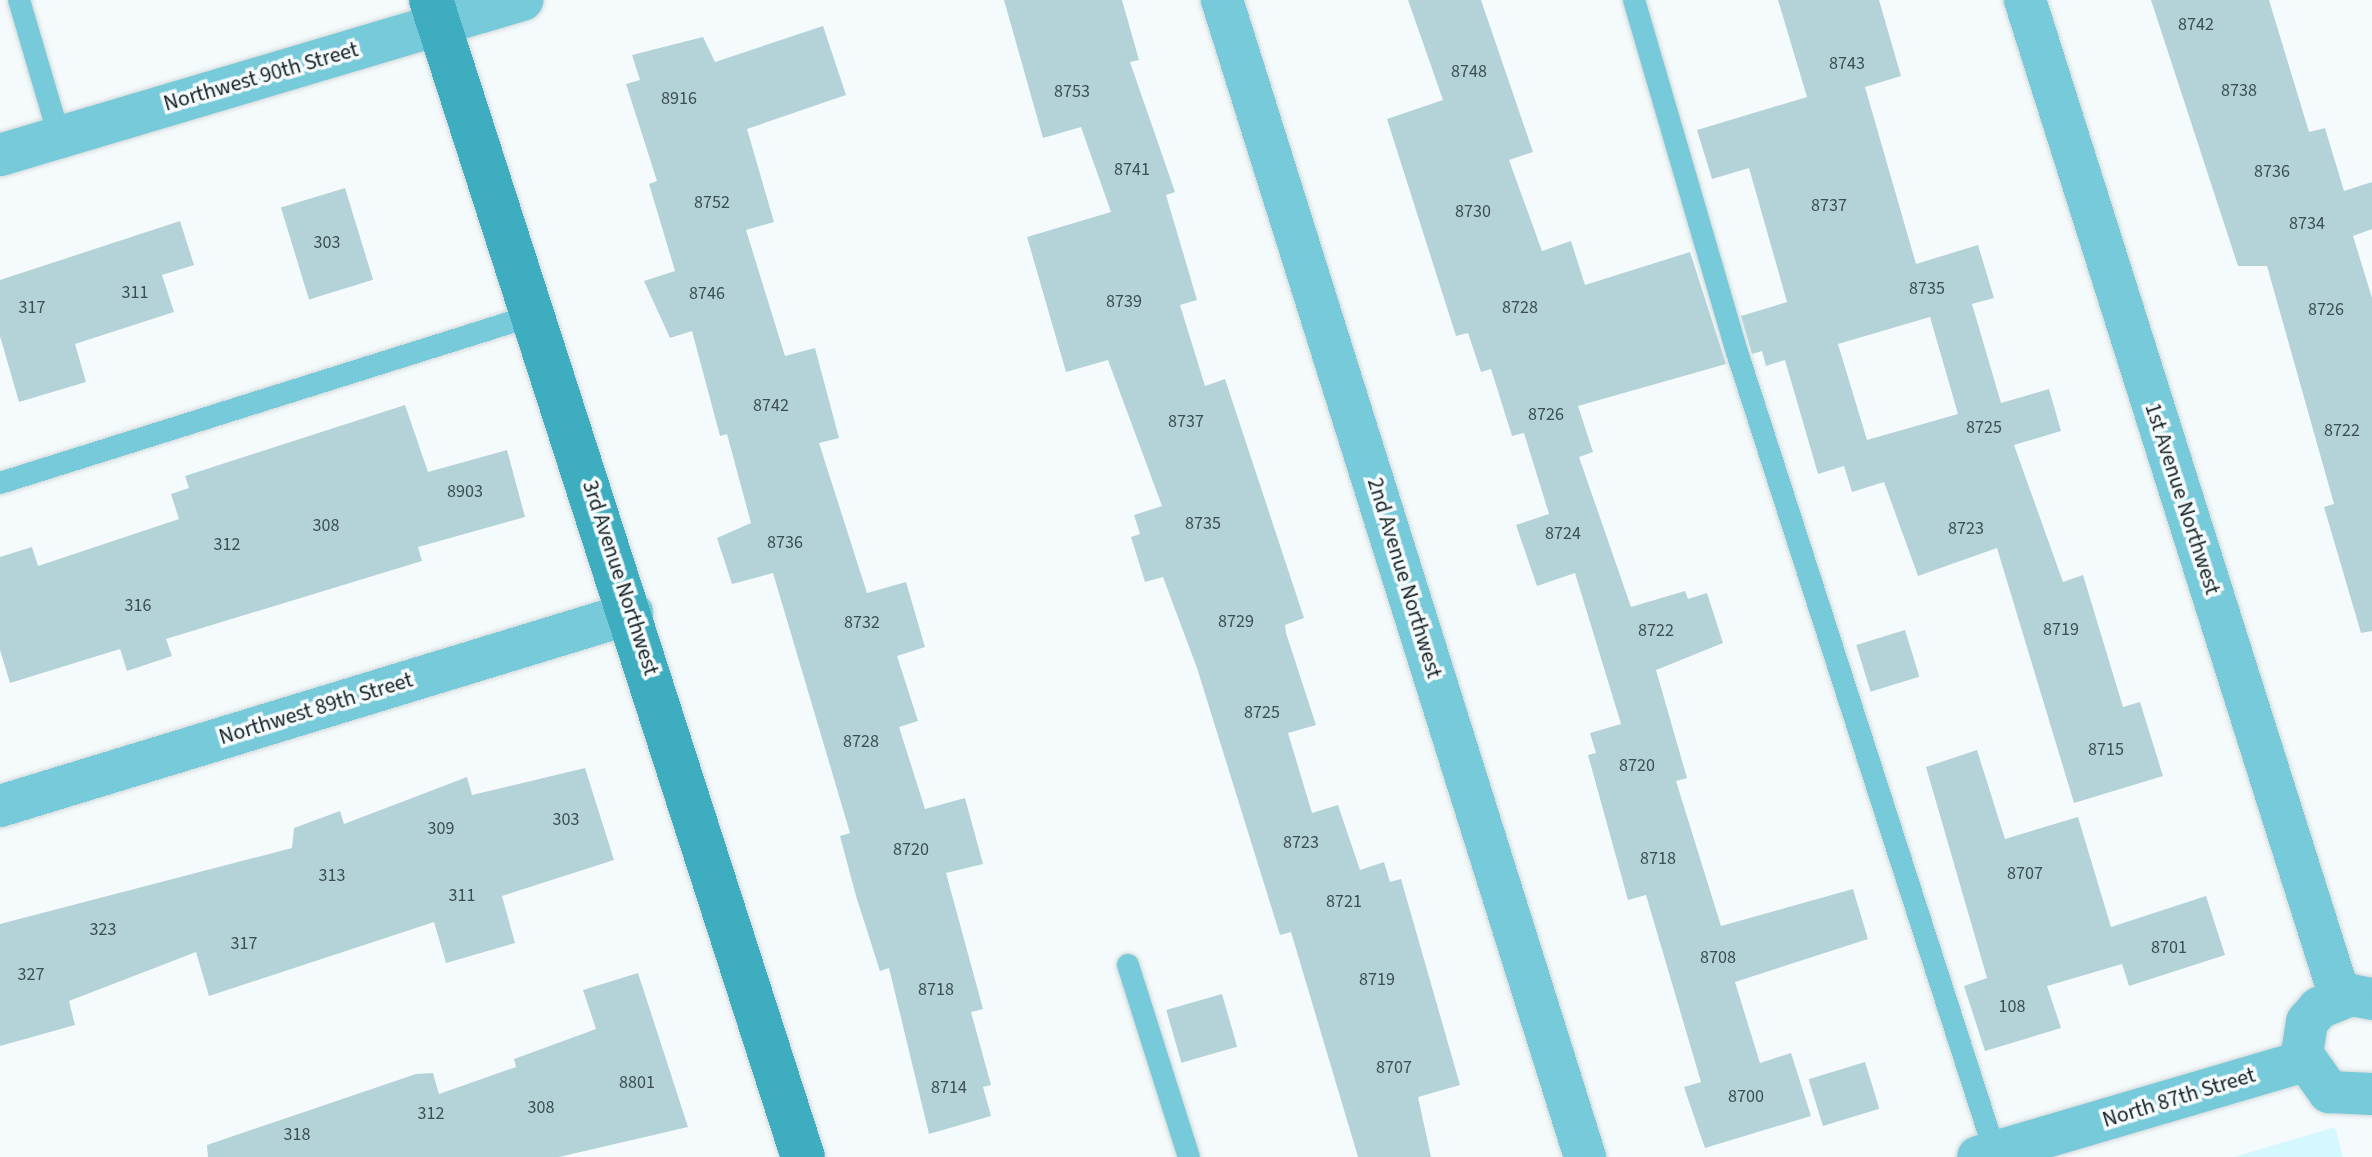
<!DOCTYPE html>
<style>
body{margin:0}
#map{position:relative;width:2372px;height:1157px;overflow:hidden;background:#f5fbfc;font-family:"Source Sans 3",sans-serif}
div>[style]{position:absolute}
.built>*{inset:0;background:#d5f8fe}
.building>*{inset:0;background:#b3d3d9;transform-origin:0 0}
.roads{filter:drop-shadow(0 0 2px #d1d8d9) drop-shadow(0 0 2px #d1d8d9)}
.lane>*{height:22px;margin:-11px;padding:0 11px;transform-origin:11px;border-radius:11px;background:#76cad9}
.street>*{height:42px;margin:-21px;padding:0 21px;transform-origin:21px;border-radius:21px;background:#76cad9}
.secondary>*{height:44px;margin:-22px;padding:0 22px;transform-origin:22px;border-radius:22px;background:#3dadbf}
span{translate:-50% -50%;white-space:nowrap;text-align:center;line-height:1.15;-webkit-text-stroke:7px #f5fbfc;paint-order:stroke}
.number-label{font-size:18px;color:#3c4e51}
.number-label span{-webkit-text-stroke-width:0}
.street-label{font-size:22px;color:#152124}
</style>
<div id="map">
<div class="built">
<i style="clip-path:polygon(2335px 1127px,2343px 1157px,2234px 1157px)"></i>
</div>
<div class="building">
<i style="clip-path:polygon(1004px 0,1122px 0,1139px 60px,1130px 62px,1175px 192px,1166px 195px,1197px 300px,1180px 305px,1205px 386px,1225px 379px,1304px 618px,1285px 625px,1286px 633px,1316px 725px,1288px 733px,1312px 813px,1338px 805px,1360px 870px,1384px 862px,1390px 882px,1401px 879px,1460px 1085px,1418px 1097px,1431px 1157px,1358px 1157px,1291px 932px,1280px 935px,1197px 668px,1163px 577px,1145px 582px,1131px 537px,1140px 534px,1134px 515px,1162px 506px,1108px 360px,1066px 372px,1027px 237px,1111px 212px,1081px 127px,1043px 138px)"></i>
<i style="clip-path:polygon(1408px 0,1481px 0,1533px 152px,1509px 160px,1542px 251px,1571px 241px,1585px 285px,1690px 252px,1726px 364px,1578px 406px,1593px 452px,1579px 457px,1631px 607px,1685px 591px,1688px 599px,1707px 593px,1723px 643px,1656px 670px,1687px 778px,1676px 781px,1721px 926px,1853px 889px,1868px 939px,1735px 982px,1760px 1063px,1791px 1053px,1811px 1116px,1705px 1148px,1700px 1134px,1684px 1087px,1701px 1082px,1646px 895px,1628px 900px,1588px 755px,1596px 753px,1590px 733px,1621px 724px,1575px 573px,1537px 586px,1516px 525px,1549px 514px,1524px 433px,1512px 436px,1491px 369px,1481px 372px,1468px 333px,1456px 336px,1387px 119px,1443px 100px)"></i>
<i style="clip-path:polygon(evenodd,1778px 0,1879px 0,1901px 76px,1865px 87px,1916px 264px,1978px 245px,1994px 298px,1972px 304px,2001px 403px,2049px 389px,2061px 431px,2014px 445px,2063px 582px,2083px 575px,2123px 707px,2140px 702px,2163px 776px,2074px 803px,1997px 548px,1918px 576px,1884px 482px,1852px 492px,1844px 466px,1818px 474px,1785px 360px,1766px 366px,1762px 351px,1752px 354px,1741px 316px,1787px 302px,1749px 168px,1712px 179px,1697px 130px,1807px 97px,1778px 0,1930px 317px,1958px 414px,1867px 440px,1838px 344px,1930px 317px)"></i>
<i style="clip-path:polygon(2151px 0,2269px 0,2309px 132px,2325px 128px,2344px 191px,2372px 182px,2372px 229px,2353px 236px,2372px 298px,2372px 631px,2361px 633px,2324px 507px,2334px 504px,2267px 266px,2238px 266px)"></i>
<i style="clip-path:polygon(823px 26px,846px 95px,747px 129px,774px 222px,746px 230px,785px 356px,815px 348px,839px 438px,819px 443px,867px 593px,906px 582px,925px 647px,897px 656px,918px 721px,899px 727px,925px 809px,965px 798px,983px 864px,946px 873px,983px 1009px,971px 1012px,991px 1085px,983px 1087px,991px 1116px,929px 1134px,889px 968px,880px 971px,856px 896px,840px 836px,850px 833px,773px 573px,732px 584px,717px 538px,751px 523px,727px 434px,720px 436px,692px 331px,670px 338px,644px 281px,675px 271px,649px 184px,657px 181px,626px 84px,640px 80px,632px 55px,703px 37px,715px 62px)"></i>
<i style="left:345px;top:188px;width:96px;height:67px;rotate:73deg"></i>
<i style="clip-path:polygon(180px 221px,194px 265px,162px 275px,174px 312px,75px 344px,86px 382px,19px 402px,0 336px,0 280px)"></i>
<i style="clip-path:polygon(405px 405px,428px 472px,507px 450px,525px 517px,418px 547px,422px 561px,166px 639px,172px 656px,127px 671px,120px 649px,10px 683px,0 650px,0 557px,32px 547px,38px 566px,179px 519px,171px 494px,189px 488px,185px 476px)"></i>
<i style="left:1905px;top:630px;width:49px;height:51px;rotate:73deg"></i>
<i style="clip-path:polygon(1977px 750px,2005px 839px,2078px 817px,2111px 927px,2206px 896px,2225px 955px,2129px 986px,2122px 964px,2047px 986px,2061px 1028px,1985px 1051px,1964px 986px,1987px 978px,1926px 767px)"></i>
<i style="clip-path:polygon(585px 768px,614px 860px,502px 896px,515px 943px,446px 963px,434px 922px,209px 996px,196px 952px,69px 1001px,75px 1025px,0 1046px,0 924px,292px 848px,294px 828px,340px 811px,344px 824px,467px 777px,472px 795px)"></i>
<i style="clip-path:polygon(638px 973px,688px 1127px,559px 1157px,208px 1157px,207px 1145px,416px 1074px,433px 1073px,439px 1094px,516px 1067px,514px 1059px,596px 1029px,583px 990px)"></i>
<i style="left:1222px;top:994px;width:55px;height:58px;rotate:74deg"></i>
<i style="left:1865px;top:1062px;width:49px;height:59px;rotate:73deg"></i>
</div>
<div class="roads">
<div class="lane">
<i style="left:19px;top:0;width:142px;rotate:73.6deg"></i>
<i style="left:1634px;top:0;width:367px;rotate:73.7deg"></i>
<i style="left:1737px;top:352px;width:841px;rotate:72.13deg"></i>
<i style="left:0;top:483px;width:560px;rotate:-17.46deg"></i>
<i style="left:1128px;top:965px;width:201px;rotate:72.4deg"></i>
</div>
<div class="street">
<i style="left:1222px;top:0;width:1213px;rotate:72.58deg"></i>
<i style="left:2025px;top:0;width:1046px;rotate:72.47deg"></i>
<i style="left:0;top:155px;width:545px;rotate:-16.54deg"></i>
<i style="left:0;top:806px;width:661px;rotate:-16.98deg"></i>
<i style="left:2372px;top:999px;width:21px;rotate:-169deg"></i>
<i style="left:2351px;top:995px;width:35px;rotate:158deg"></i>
<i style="left:2319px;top:1008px;width:18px;rotate:131deg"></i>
<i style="left:2307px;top:1022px;width:32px;rotate:99deg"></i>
<i style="left:2302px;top:1054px;width:47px;rotate:54.6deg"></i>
<i style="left:2329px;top:1092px;width:43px;rotate:2.7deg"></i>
<i style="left:1978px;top:1157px;width:340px;rotate:-16.4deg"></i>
</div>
<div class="secondary">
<i style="left:431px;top:0;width:1215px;rotate:72.18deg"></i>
</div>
</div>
<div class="number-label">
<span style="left:2196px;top:25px">8742</span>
<span style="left:1847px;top:64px">8743</span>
<span style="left:1469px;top:72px">8748</span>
<span style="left:2239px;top:91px">8738</span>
<span style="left:1072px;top:92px">8753</span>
<span style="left:679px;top:99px">8916</span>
<span style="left:1132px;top:170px">8741</span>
<span style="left:2272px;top:172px">8736</span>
<span style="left:712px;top:203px">8752</span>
<span style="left:1829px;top:206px">8737</span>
<span style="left:1473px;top:212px">8730</span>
<span style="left:2307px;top:224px">8734</span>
<span style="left:327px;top:243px">303</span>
<span style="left:1927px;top:289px">8735</span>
<span style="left:135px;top:293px">311</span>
<span style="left:707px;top:294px">8746</span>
<span style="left:1124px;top:302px">8739</span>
<span style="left:32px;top:308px">317</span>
<span style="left:1520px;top:308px">8728</span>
<span style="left:2326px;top:310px">8726</span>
<span style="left:771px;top:406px">8742</span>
<span style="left:1546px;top:415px">8726</span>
<span style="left:1186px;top:422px">8737</span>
<span style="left:1984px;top:428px">8725</span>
<span style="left:2342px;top:431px">8722</span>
<span style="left:465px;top:492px">8903</span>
<span style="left:1203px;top:524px">8735</span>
<span style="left:326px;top:526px">308</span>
<span style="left:1966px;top:529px">8723</span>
<span style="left:1563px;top:534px">8724</span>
<span style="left:785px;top:543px">8736</span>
<span style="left:227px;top:545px">312</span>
<span style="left:138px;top:606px">316</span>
<span style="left:1236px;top:622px">8729</span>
<span style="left:862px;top:623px">8732</span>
<span style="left:2061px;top:630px">8719</span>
<span style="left:1656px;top:631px">8722</span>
<span style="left:1262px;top:713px">8725</span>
<span style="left:861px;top:742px">8728</span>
<span style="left:2106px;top:750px">8715</span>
<span style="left:1637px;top:766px">8720</span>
<span style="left:566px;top:820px">303</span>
<span style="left:441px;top:829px">309</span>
<span style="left:1301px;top:843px">8723</span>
<span style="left:911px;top:850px">8720</span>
<span style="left:1658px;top:859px">8718</span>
<span style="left:2025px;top:874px">8707</span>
<span style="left:332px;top:876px">313</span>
<span style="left:462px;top:896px">311</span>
<span style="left:1344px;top:902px">8721</span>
<span style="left:103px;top:930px">323</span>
<span style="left:244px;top:944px">317</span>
<span style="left:2169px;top:948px">8701</span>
<span style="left:1718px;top:958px">8708</span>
<span style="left:31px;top:975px">327</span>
<span style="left:1377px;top:980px">8719</span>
<span style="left:936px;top:990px">8718</span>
<span style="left:2012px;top:1007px">108</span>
<span style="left:1394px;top:1068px">8707</span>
<span style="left:637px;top:1083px">8801</span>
<span style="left:949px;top:1088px">8714</span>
<span style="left:1746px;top:1097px">8700</span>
<span style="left:541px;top:1108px">308</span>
<span style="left:431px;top:1114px">312</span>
<span style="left:297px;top:1135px">318</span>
</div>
<div class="street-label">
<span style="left:261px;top:77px;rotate:-16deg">Northwest 90th Street</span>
<span style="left:2182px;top:499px;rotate:72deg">1st Avenue Northwest</span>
<span style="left:620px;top:578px;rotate:72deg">3rd Avenue Northwest</span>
<span style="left:1404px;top:578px;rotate:73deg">2nd Avenue Northwest</span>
<span style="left:316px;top:709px;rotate:-17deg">Northwest 89th Street</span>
<span style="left:2179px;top:1098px;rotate:-17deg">North 87th Street</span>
</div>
</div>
